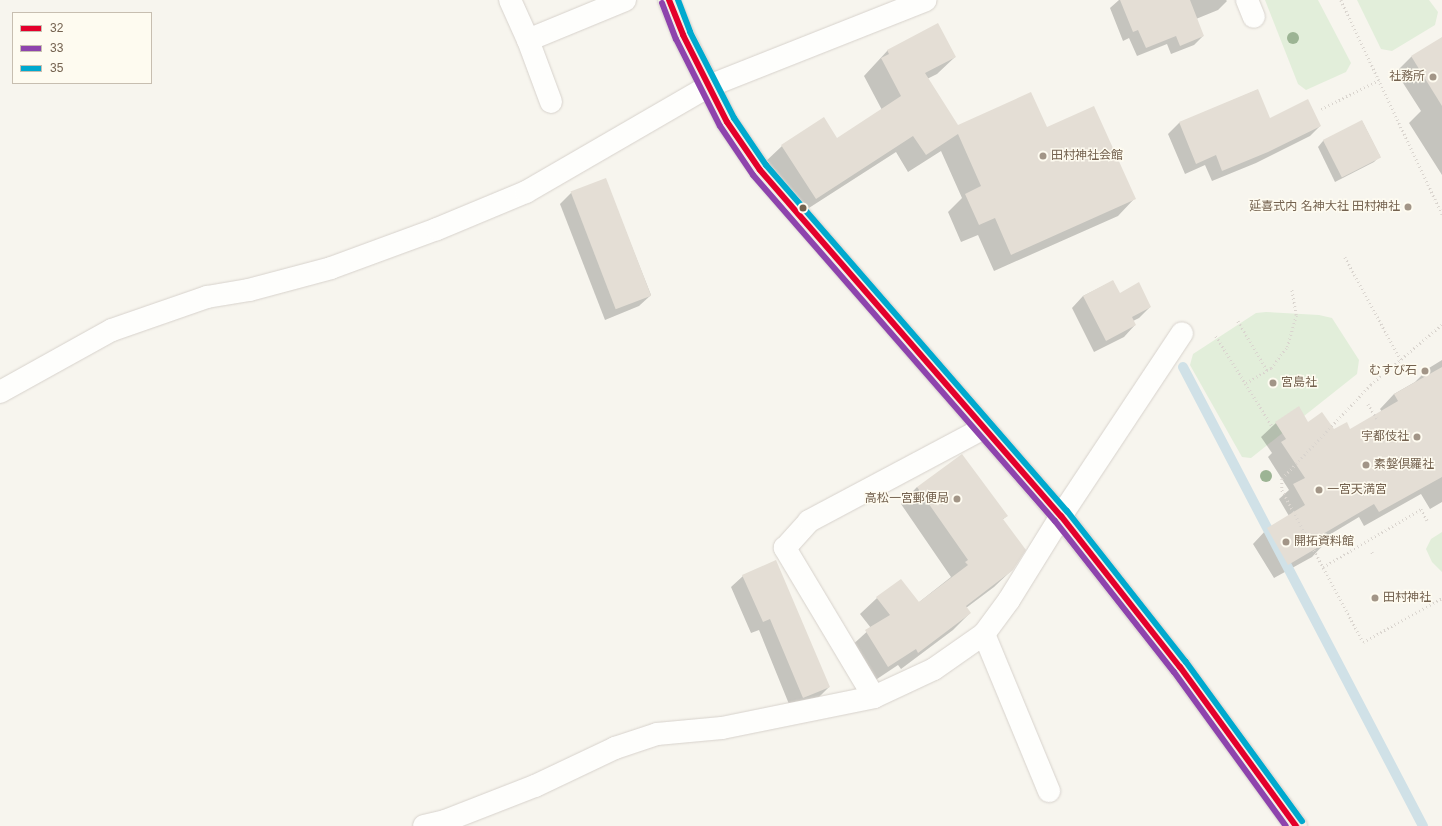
<!DOCTYPE html>
<meta charset="utf-8">
<style>
body{margin:0}
#map{position:relative;width:1442px;height:826px;overflow:hidden;background:#f7f5ee;font-family:Arial,"Noto Sans JP",sans-serif}
div>[style]{position:absolute}
.green>*{inset:0;background:#e2eeda}
.shadow>*{inset:0;background:#0003}
.stream>*{height:10px;margin:-5px;padding:0 5px;transform-origin:5px;border-radius:5px;background:#d0e1e7}
.building>*{inset:0;background:#e4ded5;transform-origin:0 0}
.path>*{height:2.5px;margin-top:-1.25px;transform-origin:0;background:repeating-linear-gradient(90deg,#dad5cf 0 1px,transparent 0 4px)}
.roads{filter:drop-shadow(0 0 1px #d7d2cc) drop-shadow(0 0 1px #d7d2cc)}
.minor>*{height:22px;margin:-11px;padding:0 11px;transform-origin:11px;border-radius:11px;background:#fefefc}
.major>*{height:22px;margin:-11px;padding:0 11px;transform-origin:11px;border-radius:11px;background:#f2efe7}
.bus-1>*{height:6px;margin:-3px;padding:0 3px;transform-origin:3px;border-radius:3px;background:#e4002b}
.bus-2>*{height:6px;margin:-3px;padding:0 3px;transform-origin:3px;border-radius:3px;background:#8e44ad}
.bus-3>*{height:6px;margin:-3px;padding:0 3px;transform-origin:3px;border-radius:3px;background:#00a9ce}
.trees>*{width:12px;height:12px;margin:-6px;border-radius:50%;background:#9cb494}
.dots>*{width:11px;height:11px;translate:-50% -50%;box-sizing:border-box;border:2px solid #fefbf0;border-radius:50%}
span{translate:-50% -50%;white-space:nowrap;text-align:center;line-height:1.15;-webkit-text-stroke:3px #fefbf0;paint-order:stroke}
.poi-label{font-size:12px;color:#74624f}
.right{translate:-100% -50%;text-align:right}
.left{translate:0 -50%;text-align:left}
.legend{position:absolute;left:12px;top:12px;width:140px;height:72px;box-sizing:border-box;background:#fefbf0;border:1px solid #c7beb0;margin:0;padding:5px 7px;list-style:none;font-size:12px;color:#74624f}
.legend li{display:flex;align-items:center;gap:8px;height:20px}
.legend b{width:20px;border:1px solid #c7beb0}
</style>
<div id="map">
<div class="green">
<i style="clip-path:polygon(1265px 0,1318px 0,1351px 63px,1346px 72px,1306px 90px,1298px 84px)"></i>
<i style="clip-path:polygon(1357px 0,1429px 0,1438px 12px,1435px 25px,1392px 51px,1381px 49px)"></i>
<i style="clip-path:polygon(1266px 312px,1319px 315px,1332px 318px,1359px 360px,1357px 374px,1251px 458px,1242px 457px,1190px 365px,1193px 354px,1256px 313px)"></i>
<i style="clip-path:polygon(1442px 532px,1442px 572px,1432px 562px,1426px 549px,1431px 539px)"></i>
</div>
<div class="shadow">
<i style="clip-path:polygon(1119px 0,1226px 0,1227px 1px,1218px 10px,1196px 19px,1203px 36px,1194px 45px,1171px 54px,1167px 44px,1137px 56px,1129px 38px,1123px 41px,1110px 8px)"></i>
<i style="clip-path:polygon(1442px 38px,1442px 175px,1409px 123px,1421px 111px,1396px 72px,1411px 57px)"></i>
<i style="clip-path:polygon(888px 50px,955px 57px,937px 74px,927px 79px,957px 126px,1047px 128px,1135px 198px,1118px 216px,994px 271px,978px 235px,961px 242px,948px 212px,962px 198px,941px 151px,908px 172px,896px 152px,798px 215px,764px 163px,782px 146px,837px 139px,882px 110px,864px 76px)"></i>
<i style="clip-path:polygon(1257px 90px,1269px 119px,1320px 126px,1310px 136px,1256px 163px,1212px 181px,1205px 165px,1185px 174px,1168px 134px,1179px 123px)"></i>
<i style="clip-path:polygon(1362px 121px,1380px 156px,1374px 162px,1335px 182px,1318px 147px,1323px 141px)"></i>
<i style="clip-path:polygon(605px 179px,651px 295px,639px 306px,605px 320px,560px 204px,571px 193px)"></i>
<i style="clip-path:polygon(1113px 281px,1119px 294px,1150px 307px,1139px 318px,1133px 321px,1135px 325px,1124px 337px,1094px 352px,1072px 308px,1083px 296px)"></i>
<i style="clip-path:polygon(1442px 360px,1442px 502px,1430px 509px,1421px 494px,1364px 526px,1359px 517px,1324px 538px,1326px 542px,1312px 557px,1274px 578px,1253px 544px,1267px 529px,1289px 516px,1279px 499px,1289px 490px,1268px 457px,1272px 453px,1261px 437px,1276px 423px,1308px 424px,1334px 431px,1350px 431px,1382px 412px,1380px 409px,1394px 394px,1415px 382px,1429px 368px)"></i>
<i style="clip-path:polygon(917px 487px,1007px 516px,1002px 520px,1012px 570px,994px 587px,966px 608px,970px 613px,953px 630px,901px 669px,898px 665px,871px 683px,849px 648px,871px 628px,860px 614px,877px 598px,918px 603px,951px 577px,901px 504px)"></i>
<i style="clip-path:polygon(743px 576px,829px 687px,818px 698px,791px 709px,759px 630px,751px 633px,731px 587px)"></i>
</div>
<div class="stream">
<i style="left:1183px;top:367px;width:518px;rotate:62.4deg"></i>
</div>
<div class="building">
<i style="clip-path:polygon(1120px 0,1190px 0,1204px 36px,1180px 46px,1176px 36px,1146px 48px,1138px 30px,1133px 32px)"></i>
<i style="clip-path:polygon(938px 23px,956px 57px,925px 73px,958px 125px,1031px 92px,1047px 127px,1094px 106px,1136px 199px,1011px 255px,995px 218px,979px 225px,965px 194px,981px 186px,958px 134px,926px 155px,913px 136px,816px 199px,781px 145px,824px 117px,837px 138px,901px 96px,881px 58px,889px 54px,887px 50px)"></i>
<i style="clip-path:polygon(1442px 37px,1442px 106px,1411px 56px)"></i>
<i style="clip-path:polygon(1258px 89px,1270px 118px,1308px 99px,1321px 126px,1268px 152px,1222px 171px,1216px 155px,1196px 164px,1179px 122px)"></i>
<i style="left:1362px;top:120px;width:42px;height:44px;rotate:63deg"></i>
<i style="left:606px;top:178px;width:126px;height:38px;rotate:69deg"></i>
<i style="clip-path:polygon(1113px 280px,1120px 293px,1139px 282px,1151px 307px,1132px 317px,1136px 325px,1106px 341px,1083px 296px)"></i>
<i style="clip-path:polygon(1442px 367px,1442px 477px,1379px 512px,1374px 504px,1323px 534px,1327px 542px,1288px 565px,1267px 528px,1305px 505px,1293px 484px,1305px 478px,1281px 442px,1286px 439px,1275px 422px,1299px 406px,1308px 422px,1322px 412px,1334px 429px,1347px 422px,1350px 429px,1398px 401px,1394px 394px)"></i>
<i style="clip-path:polygon(962px 454px,1008px 516px,1003px 519px,1026px 550px,1013px 570px,966px 606px,971px 613px,918px 653px,916px 649px,888px 667px,865px 630px,890px 615px,876px 597px,901px 579px,919px 602px,968px 565px,965px 562px,968px 560px,917px 487px)"></i>
<i style="clip-path:polygon(776px 560px,830px 687px,803px 698px,770px 619px,763px 622px,742px 575px)"></i>
</div>
<div class="path">
<i style="left:1341px;top:0;width:237px;rotate:64.7deg"></i>
<i style="left:1321px;top:109px;width:65px;rotate:-26.6deg"></i>
<i style="left:1345px;top:257px;width:117px;rotate:61.5deg"></i>
<i style="left:1238px;top:321px;width:57px;rotate:59.4deg"></i>
<i style="left:1442px;top:325px;width:93px;rotate:139.8deg"></i>
<i style="left:1371px;top:385px;width:129px;rotate:133.4deg"></i>
<i style="left:1282px;top:479px;width:11px;rotate:90deg"></i>
<i style="left:1282px;top:490px;width:172px;rotate:61.9deg"></i>
<i style="left:1363px;top:642px;width:90px;rotate:-29.1deg"></i>
<i style="left:1216px;top:336px;width:106px;rotate:58.1deg"></i>
<i style="left:1246px;top:383px;width:29px;rotate:-31deg"></i>
<i style="left:1271px;top:368px;width:26px;rotate:-53deg"></i>
<i style="left:1287px;top:347px;width:33px;rotate:-74deg"></i>
<i style="left:1296px;top:315px;width:27px;rotate:-100deg"></i>
<i style="left:1368px;top:404px;width:17px;rotate:59deg"></i>
<i style="left:1372px;top:552px;width:2px;rotate:63deg"></i>
<i style="left:1323px;top:567px;width:114px;rotate:-30.6deg"></i>
<i style="left:1421px;top:509px;width:13px;rotate:61deg"></i>
</div>
<div class="roads">
<div class="minor">
<i style="left:510px;top:0;width:44px;rotate:65.8deg"></i>
<i style="left:528px;top:40px;width:66px;rotate:69.6deg"></i>
<i style="left:1247px;top:0;width:18px;rotate:68deg"></i>
<i style="left:528px;top:40px;width:105px;rotate:-22.4deg"></i>
<i style="left:0;top:392px;width:128px;rotate:-29deg"></i>
<i style="left:112px;top:330px;width:101px;rotate:-19.2deg"></i>
<i style="left:207px;top:297px;width:43px;rotate:-9.5deg"></i>
<i style="left:249px;top:290px;width:85px;rotate:-15deg"></i>
<i style="left:331px;top:268px;width:113px;rotate:-20.2deg"></i>
<i style="left:437px;top:229px;width:96px;rotate:-22.6deg"></i>
<i style="left:526px;top:192px;width:211px;rotate:-30.1deg"></i>
<i style="left:709px;top:86px;width:233px;rotate:-21.6deg"></i>
<i style="left:984px;top:634px;width:170px;rotate:67.5deg"></i>
<i style="left:874px;top:697px;width:174px;rotate:-120.9deg"></i>
<i style="left:785px;top:548px;width:36px;rotate:-48deg"></i>
<i style="left:809px;top:521px;width:198px;rotate:-28deg"></i>
<i style="left:424px;top:826px;width:22px;rotate:-13deg"></i>
<i style="left:445px;top:821px;width:97px;rotate:-21.3deg"></i>
<i style="left:535px;top:786px;width:89px;rotate:-25.4deg"></i>
<i style="left:615px;top:748px;width:44px;rotate:-18.4deg"></i>
<i style="left:657px;top:734px;width:65px;rotate:-5.3deg"></i>
<i style="left:722px;top:728px;width:155px;rotate:-11.5deg"></i>
<i style="left:874px;top:697px;width:66px;rotate:-25deg"></i>
<i style="left:934px;top:669px;width:61px;rotate:-35deg"></i>
<i style="left:984px;top:634px;width:42px;rotate:-53.7deg"></i>
<i style="left:1009px;top:600px;width:99px;rotate:-58.2deg"></i>
<i style="left:1061px;top:516px;width:219px;rotate:-56.5deg"></i>
</div>
<div class="major">
<i style="left:669px;top:0;width:38px;rotate:68deg"></i>
<i style="left:683px;top:35px;width:97px;rotate:63.2deg"></i>
<i style="left:727px;top:122px;width:58px;rotate:55.5deg"></i>
<i style="left:760px;top:170px;width:459px;rotate:49deg"></i>
<i style="left:1061px;top:516px;width:192px;rotate:51.8deg"></i>
<i style="left:1180px;top:667px;width:197px;rotate:53.9deg"></i>
</div>
</div>
<div class="bus-1">
<i style="left:669px;top:0;width:38px;rotate:68deg"></i>
<i style="left:683px;top:35px;width:97px;rotate:63.2deg"></i>
<i style="left:727px;top:122px;width:58px;rotate:55.5deg"></i>
<i style="left:760px;top:170px;width:459px;rotate:49deg"></i>
<i style="left:1061px;top:516px;width:192px;rotate:51.8deg"></i>
<i style="left:1180px;top:667px;width:197px;rotate:53.9deg"></i>
</div>
<div class="bus-2">
<i style="left:662px;top:3px;width:39px;rotate:69deg"></i>
<i style="left:676px;top:39px;width:97px;rotate:63.2deg"></i>
<i style="left:720px;top:126px;width:59px;rotate:56deg"></i>
<i style="left:753px;top:175px;width:459px;rotate:48.9deg"></i>
<i style="left:1055px;top:521px;width:192px;rotate:51.8deg"></i>
<i style="left:1174px;top:672px;width:190px;rotate:54deg"></i>
</div>
<div class="bus-3">
<i style="left:678px;top:0;width:34px;rotate:69deg"></i>
<i style="left:690px;top:32px;width:97px;rotate:62.9deg"></i>
<i style="left:734px;top:118px;width:57px;rotate:55.8deg"></i>
<i style="left:766px;top:165px;width:459px;rotate:49deg"></i>
<i style="left:1067px;top:511px;width:192px;rotate:51.8deg"></i>
<i style="left:1186px;top:662px;width:197px;rotate:53.9deg"></i>
</div>
<div class="trees">
<i style="left:1293px;top:38px"></i>
<i style="left:1266px;top:476px"></i>
</div>
<div class="dots">
<i style="left:1433px;top:77px;background:#a29587"></i>
<i style="left:1043px;top:156px;background:#a29587"></i>
<i style="left:1408px;top:207px;background:#a29587"></i>
<i style="left:803px;top:208px;background:#74624f"></i>
<i style="left:1425px;top:371px;background:#a29587"></i>
<i style="left:1273px;top:383px;background:#a29587"></i>
<i style="left:1417px;top:437px;background:#a29587"></i>
<i style="left:1366px;top:465px;background:#a29587"></i>
<i style="left:1319px;top:490px;background:#a29587"></i>
<i style="left:957px;top:499px;background:#a29587"></i>
<i style="left:1286px;top:542px;background:#a29587"></i>
<i style="left:1375px;top:598px;background:#a29587"></i>
</div>
<div class="poi-label">
<span class="right" style="left:1425px;top:77px">社務所</span>
<span class="left" style="left:1051px;top:156px">田村神社会館</span>
<span class="right" style="left:1400px;top:207px">延喜式内 名神大社 田村神社</span>
<span class="right" style="left:1417px;top:371px">むすび石</span>
<span class="left" style="left:1281px;top:383px">宮島社</span>
<span class="right" style="left:1409px;top:437px">宇都伎社</span>
<span class="left" style="left:1374px;top:465px">素媻倶羅社</span>
<span class="left" style="left:1327px;top:490px">一宮天満宮</span>
<span class="right" style="left:949px;top:499px">高松一宮郵便局</span>
<span class="left" style="left:1294px;top:542px">開拓資料館</span>
<span class="left" style="left:1383px;top:598px">田村神社</span>
</div>
<ul class="legend">
<li><b style="height:5px;background:#e4002b"></b>32</li>
<li><b style="height:5px;background:#8e44ad"></b>33</li>
<li><b style="height:5px;background:#00a9ce"></b>35</li>
</ul>
</div>
